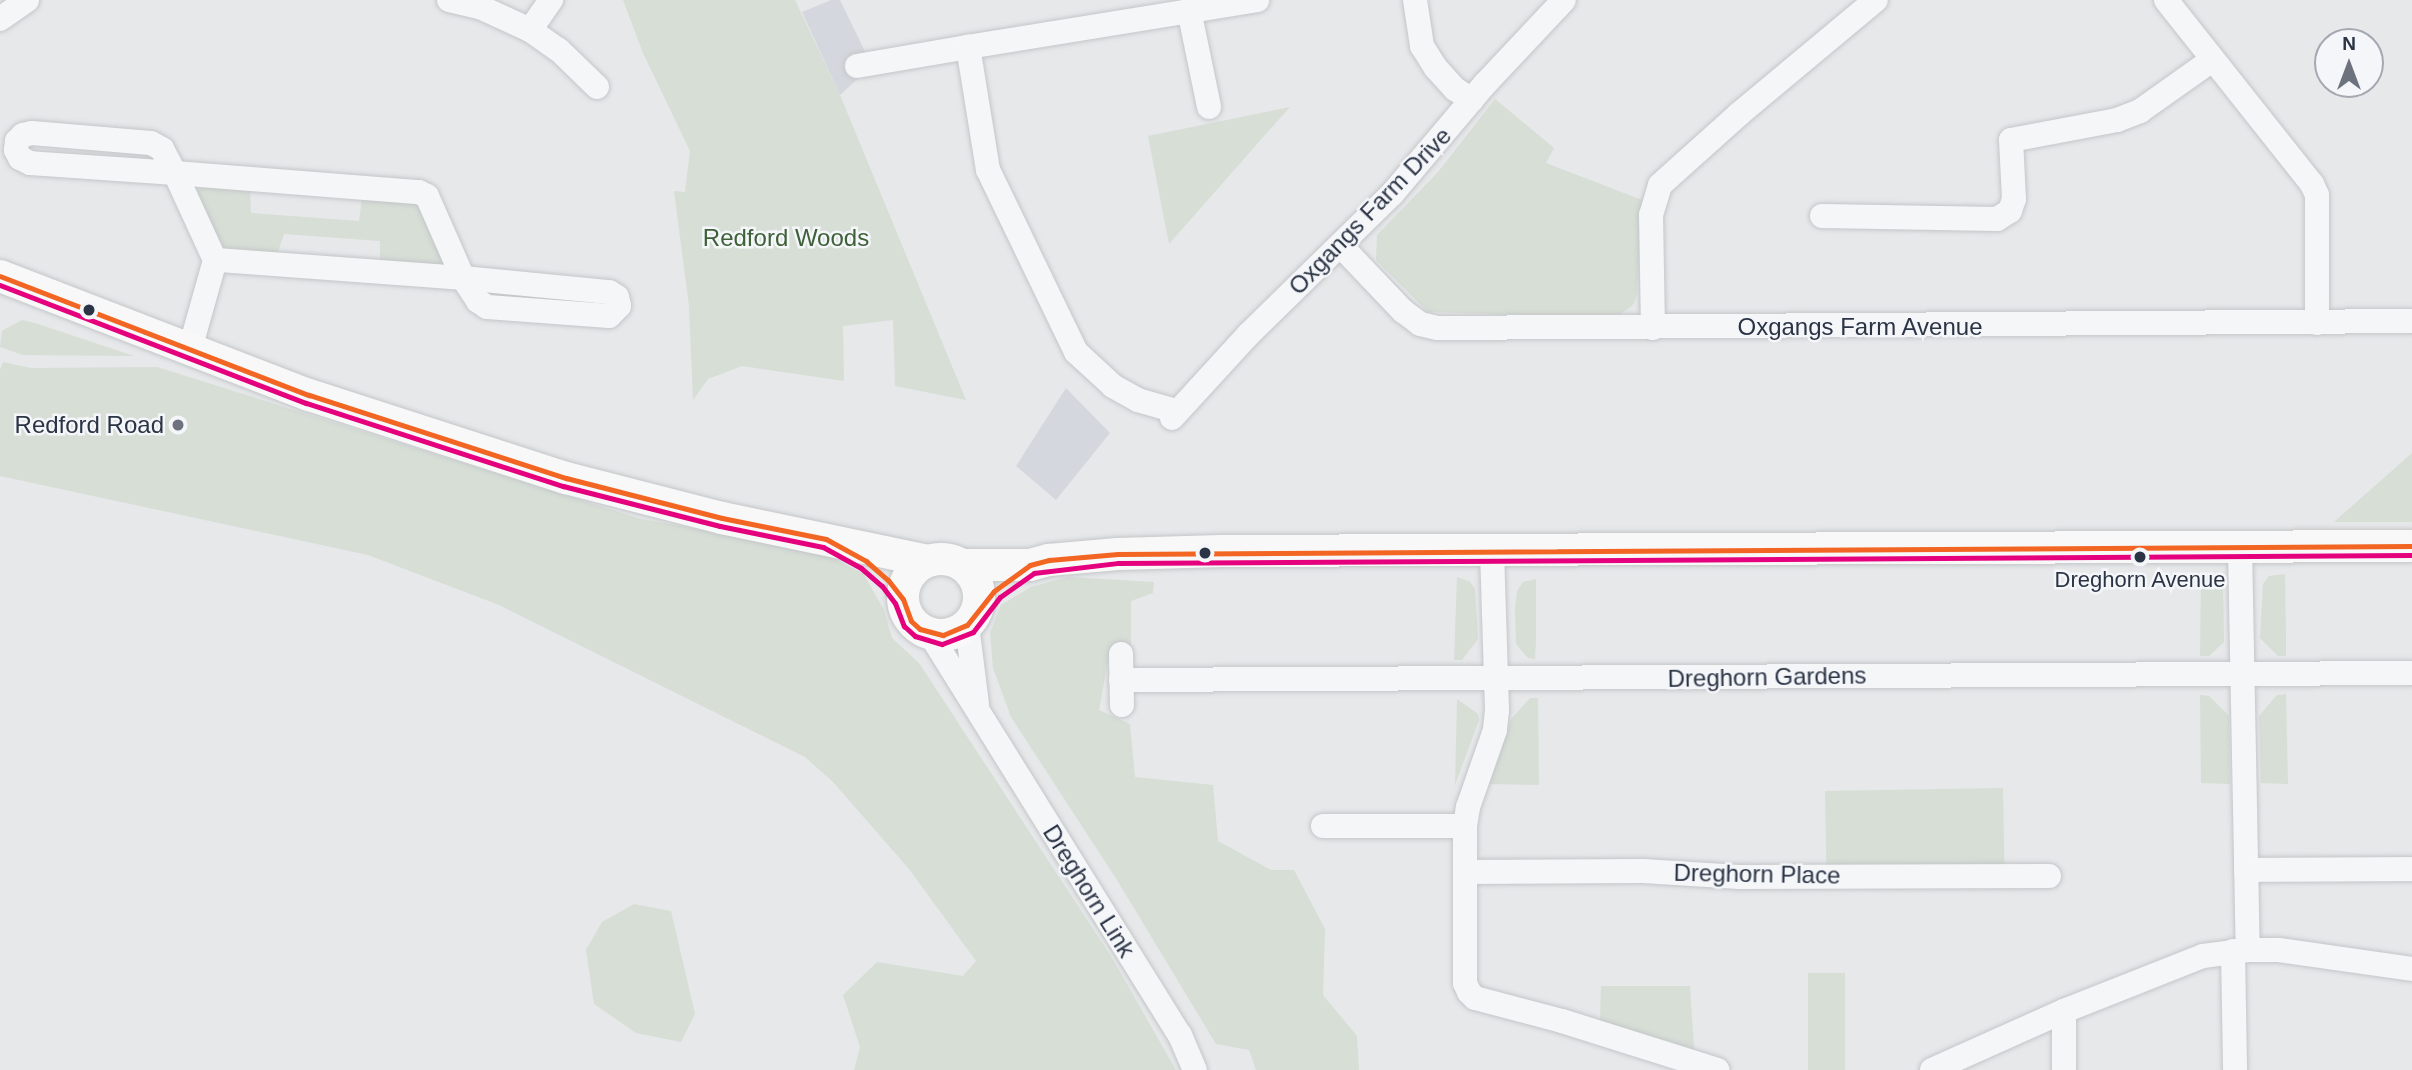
<!DOCTYPE html>
<style>
body{margin:0}
#map{position:relative;width:2412px;height:1070px;overflow:hidden;background:#e6e8ea;font-family:Arial,sans-serif}
div>[style]{position:absolute}
.built>*{inset:0;background:#d4d7dd}
.green>*{inset:0;background:#d6ded6;transform-origin:0 0}
.roads{filter:drop-shadow(0 0 2px #c4c6c8) drop-shadow(0 0 2px #c4c6c8)}
.minor>*{height:24px;margin:-12px;padding:0 12px;transform-origin:12px;border-radius:12px;background:#f5f6f7}
.major>*{height:32px;margin:-16px;padding:0 16px;transform-origin:16px;border-radius:16px;background:#f8f8f8}
.major>.ring{margin:-16px;padding:0;box-sizing:content-box;background:none;border:32px solid #f8f8f8;border-radius:50%}
.bus-1>*{height:5px;margin:-2.5px;padding:0 2.5px;transform-origin:2.5px;border-radius:2.5px;background:#f26522}
.bus-2>*{height:5px;margin:-2.5px;padding:0 2.5px;transform-origin:2.5px;border-radius:2.5px;background:#e5007d}
.dots>*{width:19px;height:19px;translate:-50% -50%;box-sizing:border-box;border:4px solid #f4f6f9;border-radius:50%}
span{translate:-50% -50%;white-space:nowrap;text-align:center;line-height:1.15;-webkit-text-stroke:5px #f4f6f9;paint-order:stroke}
.bus-label{font-size:22px;color:#2b3445}
.street-label{font-size:24px;color:#2b3445}
.park-label{font-size:24px;color:#3f6138}
.poi-label{font-size:24px;color:#2b3445}
.right{translate:-100% -50%;text-align:right}
.north{position:absolute;left:2314px;top:28px;width:70px;height:70px;box-sizing:border-box;background:#f4f6f9;border:2px solid #a4a8b1;border-radius:50%;rotate:0deg;font-size:19px;font-weight:700;line-height:28px;text-align:center;color:#2b3445}
.north::after{content:'';display:block;margin:auto;width:24px;height:32px;background:#6c737f;clip-path:polygon(50% 0,100% 100%,50% 72%,0 100%)}
</style>
<div id="map">
<div class="built">
<i style="clip-path:polygon(831px 0,840px 0,872px 66px,840px 95px,802px 12px)"></i>
<i style="clip-path:polygon(1066px 388px,1110px 433px,1056px 500px,1016px 466px)"></i>
</div>
<div class="green">
<i style="clip-path:polygon(623px 0,795px 0,840px 95px,966px 400px,895px 386px,893px 320px,843px 326px,844px 381px,742px 366px,708px 379px,693px 400px,689px 306px,674px 191px,685px 192px,690px 151px,643px 53px)"></i>
<i style="clip-path:polygon(1495px 99px,1554px 148px,1546px 163px,1642px 200px,1637px 295px,1633px 305px,1619px 315px,1585px 317px,1428px 312px,1376px 260px,1377px 235px,1438px 172px)"></i>
<i style="clip-path:polygon(1290px 107px,1265px 135px,1169px 244px,1148px 136px)"></i>
<i style="clip-path:polygon(202px 186px,250px 190px,251px 213px,359px 221px,362px 198px,422px 204px,446px 268px,380px 262px,380px 241px,284px 234px,277px 255px,225px 249px,221px 245px,197px 192px)"></i>
<i style="clip-path:polygon(22px 320px,35px 323px,134px 356px,23px 355px,0 347px,2px 331px)"></i>
<i style="clip-path:polygon(3px 362px,31px 368px,157px 367px,641px 519px,811px 548px,863px 573px,884px 610px,892px 638px,919px 663px,1112px 958px,1176px 1070px,854px 1070px,860px 1047px,843px 995px,877px 962px,963px 976px,976px 961px,909px 869px,833px 782px,805px 757px,499px 605px,368px 555px,0 476px,0 370px)"></i>
<i style="clip-path:polygon(2412px 453px,2412px 522px,2334px 522px)"></i>
<i style="clip-path:polygon(2285px 574px,2286px 637px,2286px 656px,2278px 656px,2260px 638px,2263px 584px,2269px 576px)"></i>
<i style="clip-path:polygon(2201px 575px,2216px 576px,2223px 586px,2224px 642px,2209px 656px,2200px 656px)"></i>
<i style="clip-path:polygon(1067px 577px,1154px 582px,1153px 593px,1131px 601px,1131px 649px,1109px 656px,1099px 710px,1130px 724px,1135px 777px,1213px 785px,1218px 841px,1271px 870px,1294px 870px,1325px 929px,1323px 995px,1357px 1036px,1359px 1070px,1256px 1070px,1249px 1050px,1216px 1044px,1117px 880px,1011px 717px,993px 668px,990px 633px,1001px 605px,1031px 587px)"></i>
<i style="clip-path:polygon(1457px 577px,1470px 582px,1475px 589px,1478px 639px,1462px 660px,1454px 660px)"></i>
<i style="clip-path:polygon(1536px 579px,1536px 641px,1535px 659px,1528px 658px,1516px 644px,1515px 609px,1517px 591px,1523px 582px)"></i>
<i style="clip-path:polygon(2286px 694px,2288px 784px,2261px 783px,2259px 716px,2277px 695px)"></i>
<i style="clip-path:polygon(2200px 695px,2209px 696px,2229px 716px,2230px 784px,2201px 783px)"></i>
<i style="clip-path:polygon(1530px 698px,1538px 698px,1539px 785px,1490px 784px,1511px 719px)"></i>
<i style="clip-path:polygon(1457px 699px,1478px 714px,1479px 720px,1455px 785px)"></i>
<i style="left:2003px;top:788px;width:76px;height:178px;rotate:89deg"></i>
<i style="clip-path:polygon(634px 904px,671px 911px,695px 1014px,681px 1042px,636px 1033px,594px 1004px,586px 950px,602px 922px)"></i>
<i style="left:1808px;top:973px;width:37px;height:97px"></i>
<i style="clip-path:polygon(1601px 986px,1690px 986px,1694px 1049px,1600px 1021px)"></i>
</div>
<div class="roads">
<div class="minor">
<i style="left:449px;top:0;width:32px;rotate:13deg"></i>
<i style="left:480px;top:7px;width:55px;rotate:24.7deg"></i>
<i style="left:530px;top:30px;width:35px;rotate:35deg"></i>
<i style="left:559px;top:50px;width:53px;rotate:44.2deg"></i>
<i style="left:1415px;top:0;width:47px;rotate:81.3deg"></i>
<i style="left:1422px;top:46px;width:25px;rotate:58deg"></i>
<i style="left:1435px;top:67px;width:30px;rotate:48deg"></i>
<i style="left:1455px;top:89px;width:20px;rotate:33deg"></i>
<i style="left:2166px;top:0;width:235px;rotate:51.6deg"></i>
<i style="left:2312px;top:184px;width:12px;rotate:66deg"></i>
<i style="left:2317px;top:195px;width:128px;rotate:90deg"></i>
<i style="left:1189px;top:10px;width:99px;rotate:78.3deg"></i>
<i style="left:0;top:19px;width:33px;rotate:-35deg"></i>
<i style="left:530px;top:30px;width:37px;rotate:-55deg"></i>
<i style="left:857px;top:66px;width:113px;rotate:-9.7deg"></i>
<i style="left:16px;top:150px;width:9px;rotate:-84deg"></i>
<i style="left:17px;top:141px;width:8px;rotate:-45deg"></i>
<i style="left:23px;top:135px;width:9px;rotate:-13deg"></i>
<i style="left:32px;top:133px;width:119px;rotate:4.8deg"></i>
<i style="left:151px;top:143px;width:13px;rotate:29deg"></i>
<i style="left:162px;top:149px;width:27px;rotate:62deg"></i>
<i style="left:175px;top:173px;width:245px;rotate:4.5deg"></i>
<i style="left:419px;top:192px;width:9px;rotate:27deg"></i>
<i style="left:427px;top:196px;width:90px;rotate:66.3deg"></i>
<i style="left:463px;top:278px;width:147px;rotate:5.5deg"></i>
<i style="left:609px;top:292px;width:9px;rotate:32deg"></i>
<i style="left:617px;top:297px;width:9px;rotate:77deg"></i>
<i style="left:619px;top:306px;width:14px;rotate:135deg"></i>
<i style="left:609px;top:316px;width:122px;rotate:-175.8deg"></i>
<i style="left:487px;top:307px;width:11px;rotate:-146deg"></i>
<i style="left:478px;top:301px;width:27px;rotate:-123deg"></i>
<i style="left:463px;top:278px;width:249px;rotate:-175.8deg"></i>
<i style="left:215px;top:260px;width:96px;rotate:-114.7deg"></i>
<i style="left:175px;top:173px;width:145px;rotate:-176.1deg"></i>
<i style="left:30px;top:163px;width:11px;rotate:-153deg"></i>
<i style="left:20px;top:158px;width:9px;rotate:-117deg"></i>
<i style="left:1822px;top:216px;width:175px;rotate:1deg"></i>
<i style="left:1997px;top:219px;width:15px;rotate:-32deg"></i>
<i style="left:2010px;top:211px;width:13px;rotate:-72deg"></i>
<i style="left:2014px;top:199px;width:59px;rotate:-92.9deg"></i>
<i style="left:2011px;top:140px;width:108px;rotate:-10.7deg"></i>
<i style="left:2117px;top:120px;width:25px;rotate:-21deg"></i>
<i style="left:2140px;top:111px;width:88px;rotate:-35.3deg"></i>
<i style="left:1341px;top:246px;width:90px;rotate:46.4deg"></i>
<i style="left:1403px;top:311px;width:21px;rotate:37deg"></i>
<i style="left:1420px;top:324px;width:18px;rotate:13deg"></i>
<i style="left:1438px;top:328px;width:974px;rotate:-0.41deg"></i>
<i style="left:1653px;top:328px;width:113px;rotate:-91deg"></i>
<i style="left:1651px;top:215px;width:31px;rotate:-73deg"></i>
<i style="left:1660px;top:185px;width:106px;rotate:-41.9deg"></i>
<i style="left:1739px;top:114px;width:178px;rotate:-39.8deg"></i>
<i style="left:190px;top:349px;width:92px;rotate:-74.3deg"></i>
<i style="left:1176px;top:411px;width:40px;rotate:-164deg"></i>
<i style="left:1138px;top:400px;width:29px;rotate:-151deg"></i>
<i style="left:1113px;top:386px;width:50px;rotate:-137.4deg"></i>
<i style="left:1076px;top:352px;width:202px;rotate:-115.8deg"></i>
<i style="left:988px;top:170px;width:125px;rotate:-99.2deg"></i>
<i style="left:968px;top:47px;width:293px;rotate:-9.2deg"></i>
<i style="left:1172px;top:418px;width:114px;rotate:-47.5deg"></i>
<i style="left:1249px;top:334px;width:200px;rotate:-44.4deg"></i>
<i style="left:1392px;top:194px;width:144px;rotate:-49.8deg"></i>
<i style="left:1485px;top:84px;width:115px;rotate:-46.8deg"></i>
<i style="left:2240px;top:547px;width:403px;rotate:88.9deg"></i>
<i style="left:1492px;top:550px;width:160px;rotate:88.2deg"></i>
<i style="left:1497px;top:710px;width:20px;rotate:96deg"></i>
<i style="left:1495px;top:730px;width:82px;rotate:109.3deg"></i>
<i style="left:1468px;top:807px;width:19px;rotate:99deg"></i>
<i style="left:1465px;top:826px;width:157px;rotate:90deg"></i>
<i style="left:1465px;top:983px;width:10px;rotate:66deg"></i>
<i style="left:1469px;top:992px;width:8px;rotate:45deg"></i>
<i style="left:1475px;top:998px;width:90px;rotate:14.8deg"></i>
<i style="left:1562px;top:1021px;width:163px;rotate:17.5deg"></i>
<i style="left:967px;top:625px;width:80px;rotate:82.8deg"></i>
<i style="left:930px;top:634px;width:473px;rotate:58.1deg"></i>
<i style="left:1180px;top:1035px;width:38px;rotate:67deg"></i>
<i style="left:1121px;top:654px;width:51px;rotate:88.9deg"></i>
<i style="left:1121px;top:680px;width:1291px;rotate:-0.31deg"></i>
<i style="left:1323px;top:826px;width:142px"></i>
<i style="left:2246px;top:870px;width:166px;rotate:-0.3deg"></i>
<i style="left:1465px;top:872px;width:178px;rotate:-0.3deg"></i>
<i style="left:1643px;top:871px;width:97px;rotate:3.5deg"></i>
<i style="left:1740px;top:877px;width:309px;rotate:-0.2deg"></i>
<i style="left:2233px;top:951px;width:119px;rotate:89deg"></i>
<i style="left:2064px;top:1011px;width:59px;rotate:90deg"></i>
<i style="left:1932px;top:1070px;width:145px;rotate:-24.1deg"></i>
<i style="left:2064px;top:1011px;width:149px;rotate:-21.6deg"></i>
<i style="left:2203px;top:956px;width:45px;rotate:-7.6deg"></i>
<i style="left:2248px;top:950px;width:31px"></i>
<i style="left:2279px;top:950px;width:134px;rotate:8.1deg"></i>
</div>
<div class="major">
<i style="left:0;top:276px;width:331px;rotate:21.1deg"></i>
<i style="left:309px;top:395px;width:270px;rotate:17.9deg"></i>
<i style="left:566px;top:478px;width:161px;rotate:14.4deg"></i>
<i style="left:722px;top:518px;width:210px;rotate:11.8deg"></i>
<i class="ring" style="left:903px;top:559px;width:44px;height:44px"></i>
<i style="left:962px;top:565px;width:68px"></i>
<i style="left:1030px;top:565px;width:20px;rotate:-15deg"></i>
<i style="left:1049px;top:560px;width:69px;rotate:-5deg"></i>
<i style="left:1118px;top:554px;width:103px;rotate:-1.7deg"></i>
<i style="left:1221px;top:551px;width:1191px;rotate:-0.24deg"></i>
</div>
</div>
<div class="bus-1">
<i style="left:0;top:276px;width:331px;rotate:21.1deg"></i>
<i style="left:309px;top:395px;width:270px;rotate:17.9deg"></i>
<i style="left:566px;top:478px;width:161px;rotate:14.4deg"></i>
<i style="left:722px;top:518px;width:106px;rotate:11.4deg"></i>
<i style="left:826px;top:539px;width:46px;rotate:28.8deg"></i>
<i style="left:866px;top:561px;width:29px;rotate:41deg"></i>
<i style="left:888px;top:580px;width:24px;rotate:52deg"></i>
<i style="left:903px;top:599px;width:23px;rotate:70deg"></i>
<i style="left:911px;top:621px;width:12px;rotate:42deg"></i>
<i style="left:920px;top:629px;width:24px;rotate:15deg"></i>
<i style="left:943px;top:635px;width:26px;rotate:-23deg"></i>
<i style="left:967px;top:625px;width:43px;rotate:-51.5deg"></i>
<i style="left:994px;top:591px;width:44px;rotate:-35.8deg"></i>
<i style="left:1030px;top:565px;width:20px;rotate:-15deg"></i>
<i style="left:1049px;top:560px;width:69px;rotate:-5deg"></i>
<i style="left:1118px;top:554px;width:1294px;rotate:-0.35deg"></i>
</div>
<div class="bus-2">
<i style="left:0;top:285px;width:328px;rotate:21.1deg"></i>
<i style="left:306px;top:403px;width:270px;rotate:17.9deg"></i>
<i style="left:563px;top:486px;width:162px;rotate:14.3deg"></i>
<i style="left:720px;top:526px;width:105px;rotate:11.5deg"></i>
<i style="left:823px;top:547px;width:43px;rotate:28.9deg"></i>
<i style="left:861px;top:568px;width:28px;rotate:41deg"></i>
<i style="left:882px;top:586px;width:21px;rotate:53deg"></i>
<i style="left:895px;top:603px;width:25px;rotate:69deg"></i>
<i style="left:904px;top:626px;width:15px;rotate:42deg"></i>
<i style="left:915px;top:636px;width:28px;rotate:17deg"></i>
<i style="left:942px;top:644px;width:33px;rotate:-21deg"></i>
<i style="left:973px;top:632px;width:44px;rotate:-52.4deg"></i>
<i style="left:1000px;top:597px;width:42px;rotate:-35.2deg"></i>
<i style="left:1034px;top:573px;width:85px;rotate:-6.8deg"></i>
<i style="left:1118px;top:563px;width:1294px;rotate:-0.35deg"></i>
</div>
<div class="dots">
<i style="left:89px;top:310px;background:#2b3445"></i>
<i style="left:178px;top:425px;background:#6c737f"></i>
<i style="left:1205px;top:553px;background:#2b3445"></i>
<i style="left:2140px;top:557px;background:#2b3445"></i>
</div>
<div class="bus-label">
<span style="left:2140px;top:580px">Dreghorn Avenue</span>
</div>
<div class="street-label">
<span style="left:1370px;top:211px;rotate:-46deg">Oxgangs Farm Drive</span>
<span style="left:1860px;top:327px">Oxgangs Farm Avenue</span>
<span style="left:1767px;top:677px;rotate:-1deg">Dreghorn Gardens</span>
<span style="left:1757px;top:874px;rotate:1deg">Dreghorn Place</span>
<span style="left:1089px;top:891px;rotate:58deg">Dreghorn Link</span>
</div>
<div class="park-label">
<span style="left:786px;top:238px">Redford Woods</span>
</div>
<div class="poi-label">
<span class="right" style="left:164px;top:425px">Redford Road</span>
</div>
<div class="north">N</div>
</div>
